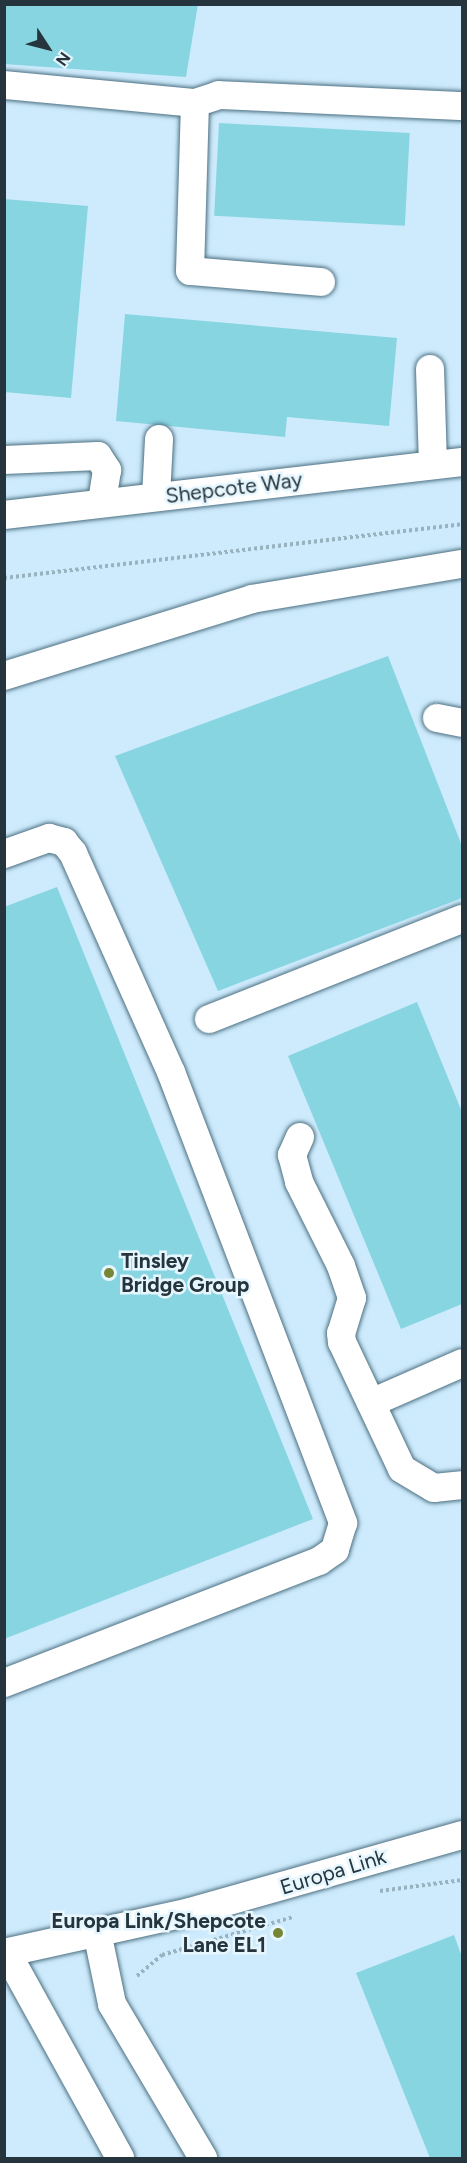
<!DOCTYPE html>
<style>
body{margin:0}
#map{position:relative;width:467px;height:2163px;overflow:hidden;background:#cdebfc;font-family:Figtree,sans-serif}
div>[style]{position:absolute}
.building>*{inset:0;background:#88d5e2;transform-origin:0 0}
.path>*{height:4px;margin-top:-2px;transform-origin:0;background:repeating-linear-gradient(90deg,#98b2c0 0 3px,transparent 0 6px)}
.roads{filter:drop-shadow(0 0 2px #4d7082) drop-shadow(0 0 2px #4d7082)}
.minor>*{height:28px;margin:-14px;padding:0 14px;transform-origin:14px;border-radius:14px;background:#fff}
.dots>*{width:16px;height:16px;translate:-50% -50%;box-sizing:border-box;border:3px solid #e6f6fe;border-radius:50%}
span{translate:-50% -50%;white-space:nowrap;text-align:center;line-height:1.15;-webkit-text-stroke:5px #e6f6fe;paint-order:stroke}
.street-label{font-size:21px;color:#26353d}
.poi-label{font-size:21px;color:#26353d;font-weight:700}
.left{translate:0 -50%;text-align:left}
.right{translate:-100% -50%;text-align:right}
.frame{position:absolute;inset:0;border:6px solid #26353d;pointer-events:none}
.north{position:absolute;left:18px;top:18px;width:60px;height:60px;-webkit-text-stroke:4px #e6f6fe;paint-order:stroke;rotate:126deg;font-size:16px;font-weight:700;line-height:24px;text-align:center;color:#26353d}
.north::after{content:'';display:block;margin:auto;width:21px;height:27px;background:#26353d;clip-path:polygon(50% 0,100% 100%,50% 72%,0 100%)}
</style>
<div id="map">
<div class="building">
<i style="clip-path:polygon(4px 4px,198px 4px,186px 77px,4px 64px)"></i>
<i style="left:219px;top:123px;width:191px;height:93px;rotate:3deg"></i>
<i style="clip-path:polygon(4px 199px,88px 206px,71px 398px,4px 392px)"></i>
<i style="clip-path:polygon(125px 314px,397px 338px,389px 426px,287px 417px,285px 437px,116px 421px)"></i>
<i style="clip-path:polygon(388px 656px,462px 846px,462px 898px,218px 991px,115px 756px)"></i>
<i style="clip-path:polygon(57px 887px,313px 1519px,4px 1639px,4px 907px)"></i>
<i style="clip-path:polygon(417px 1002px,462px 1112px,462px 1304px,401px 1329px,288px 1056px)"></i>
<i style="clip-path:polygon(454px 1935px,462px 1957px,462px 2158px,430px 2158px,356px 1973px)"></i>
</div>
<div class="path">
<i style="left:4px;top:578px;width:461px;rotate:-6.7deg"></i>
<i style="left:380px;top:1891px;width:83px;rotate:-7.6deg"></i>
<i style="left:137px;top:1976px;width:33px;rotate:-40deg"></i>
<i style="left:162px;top:1955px;width:136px;rotate:-16.2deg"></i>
</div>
<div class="roads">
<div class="minor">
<i style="left:4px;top:85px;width:192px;rotate:5.4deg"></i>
<i style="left:321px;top:282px;width:131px;rotate:-175.2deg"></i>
<i style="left:190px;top:271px;width:168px;rotate:-88.3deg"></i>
<i style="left:195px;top:103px;width:25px;rotate:-18deg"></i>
<i style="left:219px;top:95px;width:243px;rotate:2.6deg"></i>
<i style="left:430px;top:369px;width:96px;rotate:88.2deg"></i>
<i style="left:4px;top:460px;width:94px;rotate:-2.4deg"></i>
<i style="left:98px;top:456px;width:17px;rotate:57deg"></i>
<i style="left:107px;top:470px;width:33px;rotate:99deg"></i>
<i style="left:156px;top:497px;width:58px;rotate:-87deg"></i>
<i style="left:4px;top:515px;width:461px;rotate:-6.6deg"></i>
<i style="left:4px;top:676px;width:260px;rotate:-17.2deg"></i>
<i style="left:252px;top:599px;width:213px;rotate:-9.5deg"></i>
<i style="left:437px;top:718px;width:25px;rotate:11deg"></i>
<i style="left:4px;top:854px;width:48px;rotate:-19.6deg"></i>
<i style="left:49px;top:838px;width:16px;rotate:15deg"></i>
<i style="left:64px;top:842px;width:14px;rotate:51deg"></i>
<i style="left:73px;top:853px;width:240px;rotate:65.9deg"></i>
<i style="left:171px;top:1072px;width:483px;rotate:69.1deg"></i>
<i style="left:343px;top:1523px;width:28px;rotate:107deg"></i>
<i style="left:335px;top:1550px;width:19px;rotate:145deg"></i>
<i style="left:319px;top:1561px;width:338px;rotate:158.8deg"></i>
<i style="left:209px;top:1019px;width:272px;rotate:-21.6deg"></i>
<i style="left:300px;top:1137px;width:20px;rotate:114deg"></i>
<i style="left:292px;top:1155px;width:28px;rotate:75deg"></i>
<i style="left:299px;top:1182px;width:94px;rotate:63.4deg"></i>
<i style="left:341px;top:1266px;width:34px;rotate:71deg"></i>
<i style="left:352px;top:1298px;width:37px;rotate:107deg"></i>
<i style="left:341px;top:1333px;width:9px;rotate:84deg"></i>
<i style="left:342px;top:1342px;width:140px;rotate:64.7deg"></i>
<i style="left:402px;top:1469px;width:37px;rotate:31deg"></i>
<i style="left:434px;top:1488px;width:28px;rotate:-6deg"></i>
<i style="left:371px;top:1403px;width:99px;rotate:-23.7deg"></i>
<i style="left:97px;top:1932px;width:74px;rotate:78.2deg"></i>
<i style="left:112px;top:2004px;width:179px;rotate:59.4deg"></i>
<i style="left:4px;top:1953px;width:190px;rotate:-12.4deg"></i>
<i style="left:190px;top:1912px;width:283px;rotate:-15.8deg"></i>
<i style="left:7px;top:1953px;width:234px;rotate:61.1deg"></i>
</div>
</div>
<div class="dots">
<i style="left:109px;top:1273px;background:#778634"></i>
<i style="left:278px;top:1933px;background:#778634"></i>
</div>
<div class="street-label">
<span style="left:234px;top:488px;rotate:-7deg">Shepcote Way</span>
<span style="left:333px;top:1872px;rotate:-17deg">Europa Link</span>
</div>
<div class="poi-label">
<span class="left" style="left:121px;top:1273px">Tinsley<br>Bridge Group</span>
<span class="right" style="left:266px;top:1933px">Europa Link/Shepcote<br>Lane EL1</span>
</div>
<div class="frame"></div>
<div class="north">N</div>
</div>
